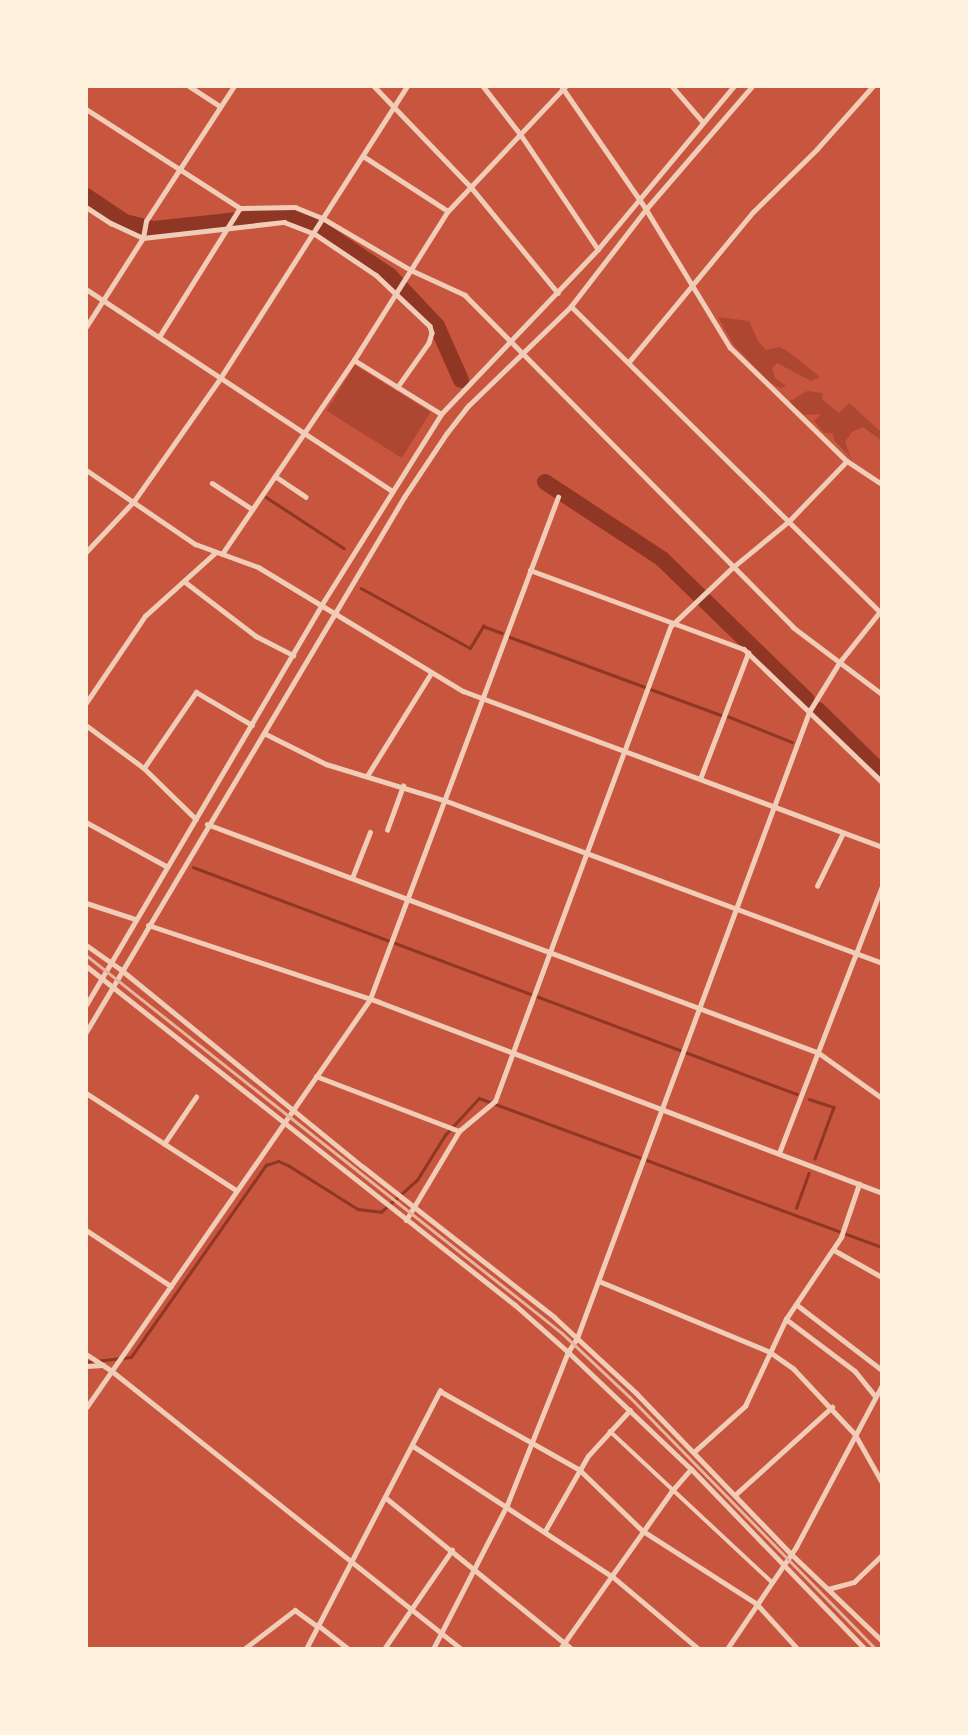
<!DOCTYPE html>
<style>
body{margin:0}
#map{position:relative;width:968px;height:1735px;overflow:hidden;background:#c8553d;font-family:Commissioner,sans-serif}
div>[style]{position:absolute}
.green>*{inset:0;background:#ae4732;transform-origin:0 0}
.stream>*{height:2.5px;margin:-1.25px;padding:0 1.25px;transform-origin:1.25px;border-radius:1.25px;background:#8f3625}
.river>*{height:16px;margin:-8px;padding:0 8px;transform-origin:8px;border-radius:8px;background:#8f3625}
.pedestrian>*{height:3.5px;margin:-1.75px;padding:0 1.75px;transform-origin:1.75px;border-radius:1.75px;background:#f1ccb7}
.minor>*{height:4.5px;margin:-2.25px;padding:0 2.25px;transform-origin:2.25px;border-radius:2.25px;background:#f1ccb7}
.tertiary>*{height:5px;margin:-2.5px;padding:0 2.5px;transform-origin:2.5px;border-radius:2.5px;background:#f1ccb7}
.rail>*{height:2.5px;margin:-1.25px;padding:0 1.25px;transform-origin:1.25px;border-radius:1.25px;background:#e9b49f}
span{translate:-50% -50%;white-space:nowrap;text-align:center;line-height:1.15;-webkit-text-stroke:6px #fff3e0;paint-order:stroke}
.frame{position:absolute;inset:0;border:88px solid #fff3e0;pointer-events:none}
</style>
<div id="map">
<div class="green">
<i style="clip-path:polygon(718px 317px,749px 321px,758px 341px,766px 350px,779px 347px,786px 350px,820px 377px,811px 381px,777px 363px,772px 369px,775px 378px,786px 386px,780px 388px,768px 381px,733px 344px)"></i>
<i style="left:355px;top:365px;width:89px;height:54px;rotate:32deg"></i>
<i style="clip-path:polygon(807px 391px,823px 393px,822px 399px,839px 413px,849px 403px,882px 433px,882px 441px,863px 427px,852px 432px,845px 442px,851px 458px,834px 440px,833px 433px,824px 433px,814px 421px,821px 414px,804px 415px,789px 402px)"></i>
</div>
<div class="stream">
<i style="left:266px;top:497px;width:93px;rotate:33.2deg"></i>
<i style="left:361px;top:588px;width:124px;rotate:28.8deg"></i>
<i style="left:470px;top:648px;width:26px;rotate:-59deg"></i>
<i style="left:483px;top:626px;width:20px;rotate:20deg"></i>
<i style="left:510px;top:637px;width:225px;rotate:20.3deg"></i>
<i style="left:727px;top:716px;width:70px;rotate:21.8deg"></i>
<i style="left:193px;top:867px;width:645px;rotate:20.6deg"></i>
<i style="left:809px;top:1099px;width:26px;rotate:18deg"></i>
<i style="left:834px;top:1107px;width:55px;rotate:110.1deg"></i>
<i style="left:796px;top:1208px;width:37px;rotate:-70deg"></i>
<i style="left:86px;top:1362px;width:45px;rotate:-6.3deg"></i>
<i style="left:131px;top:1357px;width:235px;rotate:-54.9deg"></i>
<i style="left:266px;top:1165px;width:13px;rotate:-18deg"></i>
<i style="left:278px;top:1161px;width:11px;rotate:22deg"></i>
<i style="left:288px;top:1165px;width:83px;rotate:32.2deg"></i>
<i style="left:358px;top:1209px;width:23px;rotate:7deg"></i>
<i style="left:381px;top:1212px;width:48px;rotate:-41.6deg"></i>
<i style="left:417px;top:1180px;width:53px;rotate:-58.1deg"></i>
<i style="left:445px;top:1135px;width:50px;rotate:-47.4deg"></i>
<i style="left:479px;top:1098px;width:430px;rotate:20.3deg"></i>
</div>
<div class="river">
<i style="left:86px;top:196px;width:47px;rotate:33.7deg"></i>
<i style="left:125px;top:222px;width:30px;rotate:14deg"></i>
<i style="left:154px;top:229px;width:132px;rotate:-6.1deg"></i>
<i style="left:285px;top:215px;width:29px;rotate:18deg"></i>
<i style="left:313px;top:224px;width:93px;rotate:34deg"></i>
<i style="left:390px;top:276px;width:69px;rotate:46.8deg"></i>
<i style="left:437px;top:326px;width:59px;rotate:66deg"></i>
<i style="left:545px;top:482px;width:140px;rotate:33.3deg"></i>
<i style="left:662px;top:559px;width:202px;rotate:44.2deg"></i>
<i style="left:818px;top:710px;width:90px;rotate:44.5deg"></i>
</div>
<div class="pedestrian">
<i style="left:610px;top:1431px;width:221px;rotate:43deg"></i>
</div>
<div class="minor">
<i style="left:189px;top:86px;width:37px;rotate:33deg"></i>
<i style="left:374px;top:86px;width:140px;rotate:46.2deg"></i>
<i style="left:471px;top:187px;width:137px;rotate:50.6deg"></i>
<i style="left:483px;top:86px;width:62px;rotate:52.2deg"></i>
<i style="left:521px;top:135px;width:138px;rotate:56deg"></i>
<i style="left:672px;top:86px;width:48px;rotate:49.3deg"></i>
<i style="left:86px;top:109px;width:183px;rotate:32.7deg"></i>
<i style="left:240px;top:208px;width:55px;rotate:-1deg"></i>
<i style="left:295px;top:207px;width:31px;rotate:22deg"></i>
<i style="left:324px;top:219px;width:101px;rotate:30.4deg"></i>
<i style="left:411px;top:270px;width:60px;rotate:24.8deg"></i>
<i style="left:465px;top:295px;width:467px;rotate:45.3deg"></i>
<i style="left:793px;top:627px;width:111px;rotate:37deg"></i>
<i style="left:363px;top:156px;width:101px;rotate:32.9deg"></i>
<i style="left:86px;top:207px;width:30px;rotate:33deg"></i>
<i style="left:111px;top:223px;width:35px;rotate:25deg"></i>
<i style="left:143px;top:238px;width:142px;rotate:-6.5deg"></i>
<i style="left:284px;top:222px;width:33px;rotate:21deg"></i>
<i style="left:315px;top:234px;width:73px;rotate:33.9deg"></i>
<i style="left:376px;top:275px;width:74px;rotate:43.4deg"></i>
<i style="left:430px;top:326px;width:7px;rotate:74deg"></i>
<i style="left:432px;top:333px;width:10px;rotate:107deg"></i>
<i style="left:429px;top:343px;width:54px;rotate:125.2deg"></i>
<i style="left:646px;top:209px;width:162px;rotate:58.7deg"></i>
<i style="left:730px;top:347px;width:163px;rotate:44.3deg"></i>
<i style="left:847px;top:461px;width:42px;rotate:33.3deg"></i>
<i style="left:86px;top:289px;width:365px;rotate:33.4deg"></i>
<i style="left:571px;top:306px;width:436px;rotate:44.7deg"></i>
<i style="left:86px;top:327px;width:106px;rotate:-57.4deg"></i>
<i style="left:143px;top:238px;width:17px;rotate:-80deg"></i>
<i style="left:146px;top:221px;width:161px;rotate:-56.9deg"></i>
<i style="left:159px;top:337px;width:152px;rotate:-57.9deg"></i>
<i style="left:354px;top:360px;width:102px;rotate:31.8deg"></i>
<i style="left:628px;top:363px;width:196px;rotate:-50.4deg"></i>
<i style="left:753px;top:212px;width:90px;rotate:-44.5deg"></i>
<i style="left:817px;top:149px;width:84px;rotate:-48.4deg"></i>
<i style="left:275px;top:476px;width:37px;rotate:34deg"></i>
<i style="left:212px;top:483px;width:48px;rotate:33deg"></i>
<i style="left:86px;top:552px;width:70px;rotate:-46.7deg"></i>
<i style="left:134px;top:501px;width:151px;rotate:-54.9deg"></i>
<i style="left:221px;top:377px;width:345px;rotate:-57.4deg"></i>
<i style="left:222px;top:554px;width:235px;rotate:-55.8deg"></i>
<i style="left:354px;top:360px;width:176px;rotate:-57.8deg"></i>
<i style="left:448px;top:211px;width:172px;rotate:-46.7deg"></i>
<i style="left:530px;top:570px;width:228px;rotate:20.3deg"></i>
<i style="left:744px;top:649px;width:192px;rotate:43.9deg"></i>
<i style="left:184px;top:581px;width:91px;rotate:37.4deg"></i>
<i style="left:256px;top:636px;width:42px;rotate:27.2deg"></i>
<i style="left:86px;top:703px;width:105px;rotate:-55.9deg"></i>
<i style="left:145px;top:616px;width:94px;rotate:-42deg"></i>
<i style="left:86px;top:725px;width:72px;rotate:36.6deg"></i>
<i style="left:144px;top:768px;width:73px;rotate:44.4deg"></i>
<i style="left:264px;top:733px;width:69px;rotate:26.6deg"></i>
<i style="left:326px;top:764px;width:123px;rotate:17deg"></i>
<i style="left:444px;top:800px;width:467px;rotate:20.4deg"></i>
<i style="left:144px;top:768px;width:92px;rotate:-55.6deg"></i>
<i style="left:196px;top:692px;width:65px;rotate:30.5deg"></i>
<i style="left:367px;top:776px;width:121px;rotate:-58.1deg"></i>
<i style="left:700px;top:779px;width:135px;rotate:-69.1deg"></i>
<i style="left:86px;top:822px;width:91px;rotate:28.8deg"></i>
<i style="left:207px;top:824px;width:653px;rotate:20.51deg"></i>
<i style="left:819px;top:1053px;width:77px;rotate:35.5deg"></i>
<i style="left:387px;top:830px;width:47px;rotate:-70deg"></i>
<i style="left:352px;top:878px;width:49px;rotate:-68.6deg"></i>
<i style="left:817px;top:886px;width:59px;rotate:-63.9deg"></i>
<i style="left:513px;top:1052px;width:454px;rotate:-69.7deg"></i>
<i style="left:671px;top:626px;width:84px;rotate:-43.6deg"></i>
<i style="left:732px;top:568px;width:74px;rotate:-39.5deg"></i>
<i style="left:789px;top:521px;width:83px;rotate:-46deg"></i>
<i style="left:316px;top:1076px;width:153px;rotate:21deg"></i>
<i style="left:86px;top:1093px;width:179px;rotate:32.9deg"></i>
<i style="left:164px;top:1144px;width:57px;rotate:-55.8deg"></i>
<i style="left:779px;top:1153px;width:286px;rotate:-68.9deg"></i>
<i style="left:86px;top:1230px;width:102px;rotate:33.4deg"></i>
<i style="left:834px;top:1250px;width:55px;rotate:29.4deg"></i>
<i style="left:599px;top:1281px;width:185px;rotate:22.5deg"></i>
<i style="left:770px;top:1352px;width:29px;rotate:35deg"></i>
<i style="left:794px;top:1369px;width:89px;rotate:46.8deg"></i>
<i style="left:855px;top:1434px;width:55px;rotate:60.6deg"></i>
<i style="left:796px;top:1304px;width:108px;rotate:37.5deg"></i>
<i style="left:786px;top:1319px;width:86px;rotate:37deg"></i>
<i style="left:855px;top:1371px;width:33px;rotate:51deg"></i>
<i style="left:86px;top:1354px;width:31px;rotate:33deg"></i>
<i style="left:112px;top:1371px;width:446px;rotate:38.5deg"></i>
<i style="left:86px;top:1366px;width:17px;rotate:-3deg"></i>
<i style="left:86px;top:1408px;width:498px;rotate:-55.2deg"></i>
<i style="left:370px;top:999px;width:536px;rotate:-69.47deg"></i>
<i style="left:413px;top:1446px;width:238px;rotate:33.2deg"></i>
<i style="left:612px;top:1576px;width:114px;rotate:40deg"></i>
<i style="left:694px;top:1452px;width:69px;rotate:-42deg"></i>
<i style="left:745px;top:1406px;width:96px;rotate:-64.8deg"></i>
<i style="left:786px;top:1319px;width:99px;rotate:-56.1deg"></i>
<i style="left:841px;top:1237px;width:56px;rotate:-71.2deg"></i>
<i style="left:735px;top:1495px;width:131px;rotate:-42.2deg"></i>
<i style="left:385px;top:1497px;width:241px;rotate:39.1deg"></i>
<i style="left:545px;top:1531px;width:86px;rotate:-60.2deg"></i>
<i style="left:588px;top:1456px;width:62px;rotate:-47.6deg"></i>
<i style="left:828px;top:1589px;width:27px;rotate:-15deg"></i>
<i style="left:854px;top:1582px;width:39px;rotate:-44deg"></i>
<i style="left:318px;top:1625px;width:39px;rotate:38deg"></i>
<i style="left:244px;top:1649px;width:64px;rotate:-37.4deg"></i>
<i style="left:295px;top:1610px;width:27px;rotate:36deg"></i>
<i style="left:306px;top:1649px;width:291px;rotate:-62.6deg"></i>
<i style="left:440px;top:1391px;width:161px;rotate:29.4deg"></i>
<i style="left:580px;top:1470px;width:88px;rotate:44.1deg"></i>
<i style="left:643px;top:1531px;width:135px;rotate:32.6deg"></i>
<i style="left:757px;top:1604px;width:61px;rotate:47.7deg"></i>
<i style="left:384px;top:1649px;width:120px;rotate:-55.5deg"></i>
<i style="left:433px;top:1649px;width:162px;rotate:-62.8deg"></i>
<i style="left:507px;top:1505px;width:165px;rotate:-68.3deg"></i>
<i style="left:568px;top:1352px;width:17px;rotate:-57deg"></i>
<i style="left:577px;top:1338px;width:668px;rotate:-69.66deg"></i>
<i style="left:809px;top:712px;width:57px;rotate:-58.5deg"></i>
<i style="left:839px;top:663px;width:69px;rotate:-51.5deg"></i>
<i style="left:560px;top:1649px;width:192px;rotate:-54.7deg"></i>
<i style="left:671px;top:1492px;width:30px;rotate:-49deg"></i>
<i style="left:727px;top:1649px;width:123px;rotate:-55.9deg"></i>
<i style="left:796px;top:1547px;width:183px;rotate:-62deg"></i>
</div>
<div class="tertiary">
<i style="left:561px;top:86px;width:150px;rotate:55.4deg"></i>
<i style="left:86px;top:470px;width:132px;rotate:34.2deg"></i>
<i style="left:195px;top:544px;width:67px;rotate:20.1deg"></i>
<i style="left:258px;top:567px;width:240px;rotate:31.2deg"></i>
<i style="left:463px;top:691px;width:447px;rotate:20.4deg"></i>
<i style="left:86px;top:903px;width:52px;rotate:18.1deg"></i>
<i style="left:148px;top:925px;width:243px;rotate:18.4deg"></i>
<i style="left:379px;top:1002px;width:538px;rotate:20.79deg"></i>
<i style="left:86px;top:945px;width:42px;rotate:35.2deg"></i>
<i style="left:120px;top:969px;width:313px;rotate:39.2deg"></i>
<i style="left:363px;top:1167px;width:243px;rotate:38.1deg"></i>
<i style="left:554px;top:1317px;width:112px;rotate:42.8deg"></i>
<i style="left:636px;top:1393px;width:223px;rotate:46.1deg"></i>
<i style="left:791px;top:1554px;width:126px;rotate:43.7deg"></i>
<i style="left:86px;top:966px;width:547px;rotate:38.32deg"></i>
<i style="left:515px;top:1305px;width:71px;rotate:41.6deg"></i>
<i style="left:568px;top:1352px;width:170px;rotate:43.6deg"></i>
<i style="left:691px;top:1469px;width:250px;rotate:46deg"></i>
<i style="left:86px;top:1005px;width:465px;rotate:-59.5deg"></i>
<i style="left:322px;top:604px;width:224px;rotate:-57.9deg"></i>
<i style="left:441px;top:414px;width:228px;rotate:-46.4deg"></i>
<i style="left:598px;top:249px;width:212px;rotate:-50.2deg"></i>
<i style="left:86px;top:1032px;width:622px;rotate:-59.27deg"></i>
<i style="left:404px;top:497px;width:76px;rotate:-56.3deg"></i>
<i style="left:446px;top:434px;width:37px;rotate:-52deg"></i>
<i style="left:469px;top:405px;width:142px;rotate:-44.1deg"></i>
<i style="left:571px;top:306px;width:123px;rotate:-52.3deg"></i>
<i style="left:646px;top:209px;width:162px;rotate:-49.2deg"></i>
<i style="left:406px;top:1220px;width:104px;rotate:-59.2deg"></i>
<i style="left:459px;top:1131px;width:47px;rotate:-39.8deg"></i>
<i style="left:495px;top:1101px;width:52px;rotate:-69.8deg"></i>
</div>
<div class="rail">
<i style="left:86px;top:955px;width:608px;rotate:38.45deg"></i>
<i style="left:562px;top:1333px;width:93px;rotate:43.3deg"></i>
<i style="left:630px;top:1397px;width:352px;rotate:45.7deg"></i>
</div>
<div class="frame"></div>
</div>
